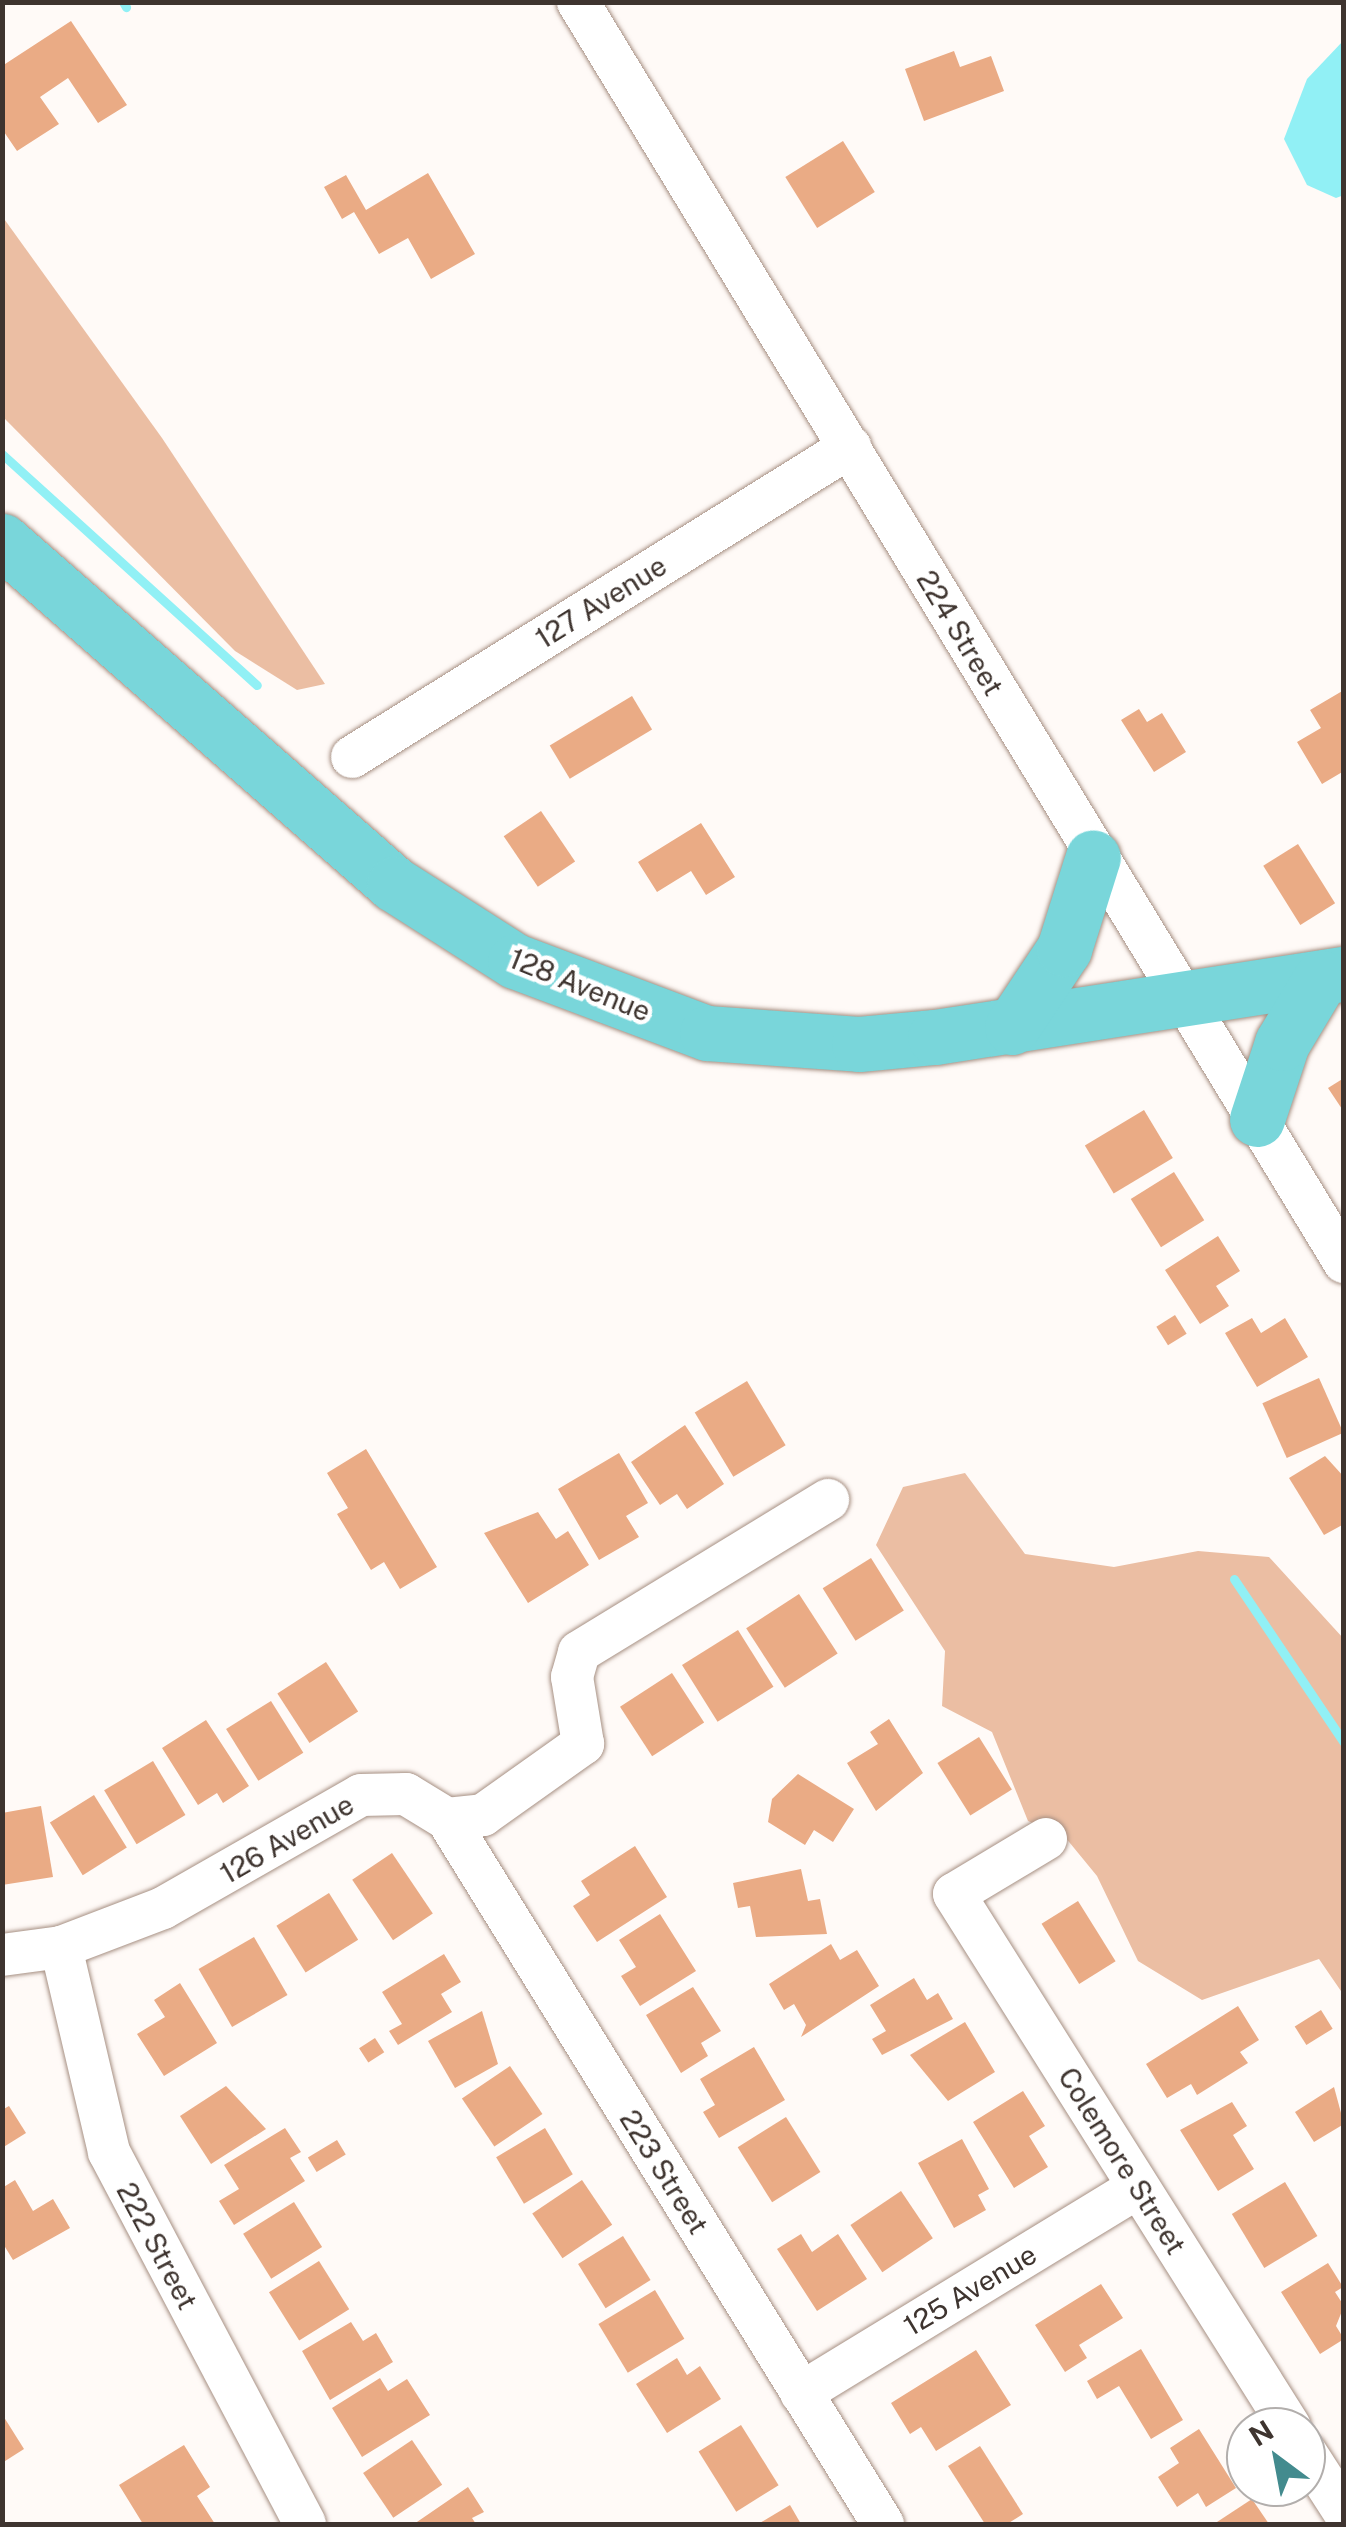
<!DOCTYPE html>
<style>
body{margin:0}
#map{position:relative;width:1346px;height:2527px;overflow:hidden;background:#fffaf7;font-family:"Public Sans",sans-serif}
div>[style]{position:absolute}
.green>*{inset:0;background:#ebbea3}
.water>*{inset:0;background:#91f0f5}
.stream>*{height:9px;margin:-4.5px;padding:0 4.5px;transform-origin:4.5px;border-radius:4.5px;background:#91f0f5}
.building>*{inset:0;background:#eaab85;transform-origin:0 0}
.roads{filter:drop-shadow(0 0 2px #a79083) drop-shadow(0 0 2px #a79083)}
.minor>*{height:42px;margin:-21px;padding:0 21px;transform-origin:21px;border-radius:21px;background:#fff}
.major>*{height:55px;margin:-27.5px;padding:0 27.5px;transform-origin:27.5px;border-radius:27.5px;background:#79d6da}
span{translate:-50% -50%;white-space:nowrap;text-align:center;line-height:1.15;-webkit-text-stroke:9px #fff;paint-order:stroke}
.street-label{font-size:28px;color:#3e342f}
.frame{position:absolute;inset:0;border:5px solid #3e342f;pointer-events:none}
.north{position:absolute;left:1226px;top:2407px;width:100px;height:100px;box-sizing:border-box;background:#fff;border:2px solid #b2aeac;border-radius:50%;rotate:328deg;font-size:28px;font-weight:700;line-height:40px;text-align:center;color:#3e342f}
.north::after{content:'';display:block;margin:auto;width:35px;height:45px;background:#438b8e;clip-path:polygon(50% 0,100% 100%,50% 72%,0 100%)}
</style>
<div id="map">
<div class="green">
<i style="clip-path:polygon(2px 216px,162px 438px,325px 684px,297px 690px,235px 651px,3px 417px)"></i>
<i style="clip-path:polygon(965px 1473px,1025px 1554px,1114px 1567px,1198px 1551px,1269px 1557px,1343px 1638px,1343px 1994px,1319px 1959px,1202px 2000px,1138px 1961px,1097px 1876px,1065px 1837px,1028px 1821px,992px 1732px,942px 1706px,945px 1651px,876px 1545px,903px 1487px)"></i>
</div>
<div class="water">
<i style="clip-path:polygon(1343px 41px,1344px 195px,1336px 198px,1307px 185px,1284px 139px,1307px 79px)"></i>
</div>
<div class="stream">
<i style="left:123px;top:2px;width:6px;rotate:59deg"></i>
<i style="left:2px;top:454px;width:344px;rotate:42.2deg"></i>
<i style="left:1234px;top:1579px;width:197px;rotate:56.1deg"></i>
</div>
<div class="building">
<i style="clip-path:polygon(71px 21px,127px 105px,98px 123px,68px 78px,40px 97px,59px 124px,17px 151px,2px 129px,2px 66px)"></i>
<i style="clip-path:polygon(954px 51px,960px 67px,991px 56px,1004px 91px,924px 121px,905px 69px)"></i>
<i style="left:843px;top:141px;width:60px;height:68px;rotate:58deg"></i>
<i style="clip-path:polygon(428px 173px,475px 254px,431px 279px,408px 238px,379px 254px,354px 212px,342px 219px,324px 187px,346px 175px,366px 210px)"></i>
<i style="clip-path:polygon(1344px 690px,1344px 771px,1322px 784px,1297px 742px,1321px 728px,1310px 710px)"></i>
<i style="left:632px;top:696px;width:39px;height:96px;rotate:59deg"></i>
<i style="clip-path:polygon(1139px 709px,1147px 722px,1162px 713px,1186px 752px,1154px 772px,1121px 720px)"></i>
<i style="left:541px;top:811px;width:61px;height:45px;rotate:56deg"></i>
<i style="clip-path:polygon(701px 823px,735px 877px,706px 895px,691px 871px,657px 892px,638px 862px)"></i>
<i style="left:1298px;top:844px;width:70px;height:41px;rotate:58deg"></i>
<i style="clip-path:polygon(1344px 1078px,1344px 1112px,1328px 1088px)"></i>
<i style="left:1144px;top:1110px;width:56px;height:69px;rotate:59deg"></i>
<i style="left:1174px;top:1172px;width:57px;height:51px;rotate:58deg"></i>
<i style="clip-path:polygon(1218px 1236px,1240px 1271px,1216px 1286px,1229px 1306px,1200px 1324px,1165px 1270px)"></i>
<i style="left:1175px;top:1315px;width:22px;height:22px;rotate:58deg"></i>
<i style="clip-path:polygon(1252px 1318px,1261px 1333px,1285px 1318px,1308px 1357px,1257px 1387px,1225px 1333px)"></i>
<i style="left:1319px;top:1378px;width:60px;height:62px;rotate:66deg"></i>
<i style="left:747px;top:1381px;width:75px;height:61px;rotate:59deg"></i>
<i style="clip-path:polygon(685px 1425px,724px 1484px,687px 1509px,677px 1494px,660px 1505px,631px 1462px)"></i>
<i style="clip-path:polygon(366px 1449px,437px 1567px,400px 1589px,384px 1562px,371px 1570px,337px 1514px,348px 1508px,327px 1473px)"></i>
<i style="clip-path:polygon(619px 1453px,648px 1503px,626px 1516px,639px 1537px,599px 1560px,558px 1489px)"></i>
<i style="clip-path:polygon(1325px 1456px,1344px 1477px,1344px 1524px,1324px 1535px,1289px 1478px)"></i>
<i style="clip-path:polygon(538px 1512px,556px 1539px,568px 1531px,589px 1565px,528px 1603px,484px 1533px)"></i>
<i style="left:871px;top:1558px;width:62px;height:57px;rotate:58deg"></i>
<i style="left:799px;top:1594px;width:71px;height:63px;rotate:57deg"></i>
<i style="left:738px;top:1630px;width:67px;height:66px;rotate:58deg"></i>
<i style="left:326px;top:1662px;width:59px;height:58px;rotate:57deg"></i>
<i style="left:672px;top:1673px;width:59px;height:62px;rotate:57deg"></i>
<i style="left:271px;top:1701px;width:61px;height:53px;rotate:58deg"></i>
<i style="clip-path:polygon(889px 1719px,923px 1773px,876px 1811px,847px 1763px,878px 1744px,870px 1732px)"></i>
<i style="clip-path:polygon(206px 1720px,249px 1786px,223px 1803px,217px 1793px,198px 1805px,162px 1748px)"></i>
<i style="left:979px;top:1737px;width:62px;height:49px;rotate:58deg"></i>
<i style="left:153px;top:1761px;width:63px;height:57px;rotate:59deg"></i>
<i style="clip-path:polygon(798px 1774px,854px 1809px,833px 1842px,814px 1830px,805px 1845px,768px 1822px,772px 1799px)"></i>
<i style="left:94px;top:1795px;width:62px;height:52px;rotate:58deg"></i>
<i style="clip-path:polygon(41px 1806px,53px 1877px,2px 1885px,2px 1813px)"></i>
<i style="clip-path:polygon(635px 1846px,667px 1897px,597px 1942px,573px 1906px,590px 1895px,581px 1881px)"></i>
<i style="left:392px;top:1853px;width:73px;height:48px;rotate:56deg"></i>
<i style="clip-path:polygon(801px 1869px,808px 1901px,820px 1899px,827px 1934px,756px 1937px,750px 1906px,738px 1908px,733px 1883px)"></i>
<i style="left:329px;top:1893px;width:55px;height:62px;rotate:58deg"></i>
<i style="left:1078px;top:1901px;width:71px;height:43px;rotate:58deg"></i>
<i style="clip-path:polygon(660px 1914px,696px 1971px,640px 2006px,621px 1976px,636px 1967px,619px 1940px)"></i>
<i style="left:254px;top:1937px;width:67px;height:64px;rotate:60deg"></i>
<i style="clip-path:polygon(831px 1944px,840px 1960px,857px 1950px,879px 1986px,801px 2037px,806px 2025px,794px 2004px,784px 2010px,769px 1984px)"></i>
<i style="clip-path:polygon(444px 1954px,461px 1982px,441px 1994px,452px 2012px,398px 2045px,389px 2031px,402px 2024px,382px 1992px)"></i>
<i style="clip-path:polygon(914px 1978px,927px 2000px,938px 1993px,953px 2019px,882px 2055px,872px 2039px,886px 2031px,870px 2005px)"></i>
<i style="clip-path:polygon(180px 1983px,217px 2043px,164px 2076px,137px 2034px,165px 2017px,154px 2000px)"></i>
<i style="clip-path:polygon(693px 1987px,721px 2031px,701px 2043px,708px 2056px,681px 2073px,646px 2015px)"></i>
<i style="clip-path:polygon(1238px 2006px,1259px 2040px,1240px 2052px,1248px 2063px,1197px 2095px,1191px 2084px,1167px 2098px,1146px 2064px)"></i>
<i style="left:1321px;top:2010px;width:22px;height:31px;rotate:58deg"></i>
<i style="clip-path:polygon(482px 2011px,498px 2064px,455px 2088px,428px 2041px)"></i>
<i style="clip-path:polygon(965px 2022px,995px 2072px,948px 2101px,910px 2055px)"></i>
<i style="left:375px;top:2038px;width:17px;height:19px;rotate:57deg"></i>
<i style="clip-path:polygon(754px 2047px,785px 2100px,719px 2138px,703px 2112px,715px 2105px,700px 2079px)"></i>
<i style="left:510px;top:2066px;width:58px;height:58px;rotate:56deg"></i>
<i style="clip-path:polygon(226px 2086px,266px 2129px,211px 2164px,180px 2116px)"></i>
<i style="clip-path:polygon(1334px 2087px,1344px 2124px,1314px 2142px,1295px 2112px)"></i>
<i style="clip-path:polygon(1023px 2091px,1045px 2126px,1029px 2136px,1048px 2167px,1014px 2188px,973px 2122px)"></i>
<i style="clip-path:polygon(1232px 2102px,1247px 2126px,1233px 2135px,1254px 2169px,1218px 2191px,1180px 2130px)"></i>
<i style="clip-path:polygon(9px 2106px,26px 2133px,2px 2148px,2px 2110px)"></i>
<i style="left:786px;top:2117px;width:65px;height:57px;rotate:58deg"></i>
<i style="clip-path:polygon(285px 2128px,301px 2152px,290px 2158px,305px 2181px,234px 2225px,219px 2201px,239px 2189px,224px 2165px)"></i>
<i style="left:545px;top:2128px;width:54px;height:57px;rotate:59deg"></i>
<i style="clip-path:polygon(962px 2139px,989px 2189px,978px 2195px,986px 2210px,954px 2228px,918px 2163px)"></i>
<i style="left:337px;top:2140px;width:17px;height:34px;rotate:59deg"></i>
<i style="clip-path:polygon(15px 2180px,33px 2211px,53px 2199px,70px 2228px,13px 2260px,2px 2242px,2px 2188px)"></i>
<i style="left:582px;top:2180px;width:54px;height:60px;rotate:56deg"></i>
<i style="left:1285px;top:2182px;width:63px;height:62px;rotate:59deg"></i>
<i style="left:901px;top:2191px;width:57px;height:61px;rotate:56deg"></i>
<i style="left:294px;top:2202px;width:53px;height:60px;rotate:58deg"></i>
<i style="clip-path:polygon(801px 2234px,812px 2252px,838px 2234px,867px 2279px,817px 2311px,777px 2249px)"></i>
<i style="left:623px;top:2236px;width:52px;height:53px;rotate:58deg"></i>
<i style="left:319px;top:2261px;width:57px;height:59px;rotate:58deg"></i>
<i style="clip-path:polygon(1328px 2263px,1343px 2287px,1335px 2292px,1344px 2306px,1336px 2326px,1344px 2339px,1320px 2354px,1281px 2292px)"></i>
<i style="clip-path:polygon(1101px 2284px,1123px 2318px,1079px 2345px,1087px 2358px,1065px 2372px,1035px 2325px)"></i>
<i style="left:655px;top:2290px;width:57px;height:66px;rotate:59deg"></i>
<i style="clip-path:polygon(351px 2322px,363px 2341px,376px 2333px,393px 2362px,330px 2400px,302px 2351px)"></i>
<i style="clip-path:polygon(1141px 2349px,1183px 2420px,1151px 2439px,1119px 2386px,1097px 2399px,1087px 2381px)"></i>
<i style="clip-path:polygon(976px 2350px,1011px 2405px,936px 2451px,921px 2427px,910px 2434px,891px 2403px)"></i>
<i style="clip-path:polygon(677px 2358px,687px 2375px,700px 2366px,721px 2399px,667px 2433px,636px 2384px)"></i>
<i style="clip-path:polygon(380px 2378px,388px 2391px,407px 2379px,430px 2415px,362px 2457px,332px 2408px)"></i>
<i style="clip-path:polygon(2px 2414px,24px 2449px,2px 2463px)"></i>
<i style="left:741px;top:2425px;width:71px;height:50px;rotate:58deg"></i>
<i style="clip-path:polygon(1199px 2429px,1236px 2488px,1206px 2507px,1198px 2493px,1177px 2507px,1158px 2477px,1179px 2463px,1170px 2448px)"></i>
<i style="left:412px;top:2440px;width:54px;height:59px;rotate:56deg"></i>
<i style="clip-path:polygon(184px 2445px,210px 2487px,197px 2496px,215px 2524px,143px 2524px,119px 2485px)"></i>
<i style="clip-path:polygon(980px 2446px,1023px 2514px,1007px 2524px,985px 2524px,948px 2466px)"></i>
<i style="clip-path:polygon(468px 2487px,484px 2512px,472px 2518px,476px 2524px,414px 2524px)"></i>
<i style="clip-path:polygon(1252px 2499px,1269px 2524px,1219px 2524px,1217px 2522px)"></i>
<i style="clip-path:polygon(790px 2505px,801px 2524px,758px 2524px)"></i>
</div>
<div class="roads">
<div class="minor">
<i style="left:578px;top:2px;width:1475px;rotate:58.7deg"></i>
<i style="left:352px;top:757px;width:587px;rotate:-31.9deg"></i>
<i style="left:447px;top:1819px;width:829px;rotate:58.27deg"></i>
<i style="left:1046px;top:1839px;width:107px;rotate:149.1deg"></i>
<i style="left:954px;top:1894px;width:630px;rotate:57.77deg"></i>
<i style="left:61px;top:1947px;width:211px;rotate:76.8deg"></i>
<i style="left:109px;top:2152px;width:420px;rotate:62.2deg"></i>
<i style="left:2px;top:1955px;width:60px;rotate:-7.7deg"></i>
<i style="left:61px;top:1947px;width:109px;rotate:-20.9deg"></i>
<i style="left:163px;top:1908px;width:228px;rotate:-29.7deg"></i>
<i style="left:361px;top:1795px;width:45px;rotate:-1.3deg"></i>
<i style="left:406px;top:1794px;width:48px;rotate:31.4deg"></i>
<i style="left:447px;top:1819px;width:36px;rotate:-6deg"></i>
<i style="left:483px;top:1815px;width:123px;rotate:-35.4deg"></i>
<i style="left:583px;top:1744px;width:68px;rotate:-99.3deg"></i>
<i style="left:572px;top:1677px;width:26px;rotate:-74deg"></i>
<i style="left:579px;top:1652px;width:292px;rotate:-31.4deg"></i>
<i style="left:801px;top:2393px;width:395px;rotate:-31.4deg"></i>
<i style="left:1306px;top:2453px;width:70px;rotate:57.2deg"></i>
</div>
<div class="major">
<i style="left:2px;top:541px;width:521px;rotate:41.19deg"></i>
<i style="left:394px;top:884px;width:143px;rotate:32.5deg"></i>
<i style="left:515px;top:961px;width:205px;rotate:20.6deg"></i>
<i style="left:707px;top:1033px;width:152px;rotate:4.1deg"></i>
<i style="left:859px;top:1044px;width:76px;rotate:-5.3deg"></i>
<i style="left:935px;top:1037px;width:414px;rotate:-8.8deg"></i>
<i style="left:1012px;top:1027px;width:94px;rotate:-56.3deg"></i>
<i style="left:1064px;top:949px;width:96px;rotate:-72.5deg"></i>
<i style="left:1257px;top:1119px;width:80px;rotate:-71.8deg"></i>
<i style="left:1282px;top:1043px;width:76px;rotate:-59deg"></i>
</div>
</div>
<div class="street-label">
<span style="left:601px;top:602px;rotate:-32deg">127 Avenue</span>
<span style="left:960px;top:633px;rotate:59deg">224 Street</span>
<span style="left:580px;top:985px;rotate:22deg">128 Avenue</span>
<span style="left:287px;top:1839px;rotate:-30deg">126 Avenue</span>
<span style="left:1122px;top:2161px;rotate:58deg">Colemore Street</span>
<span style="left:664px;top:2172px;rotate:58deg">223 Street</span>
<span style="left:157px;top:2246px;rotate:62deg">222 Street</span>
<span style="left:970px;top:2290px;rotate:-31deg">125 Avenue</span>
</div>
<div class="frame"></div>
<div class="north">N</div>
</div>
